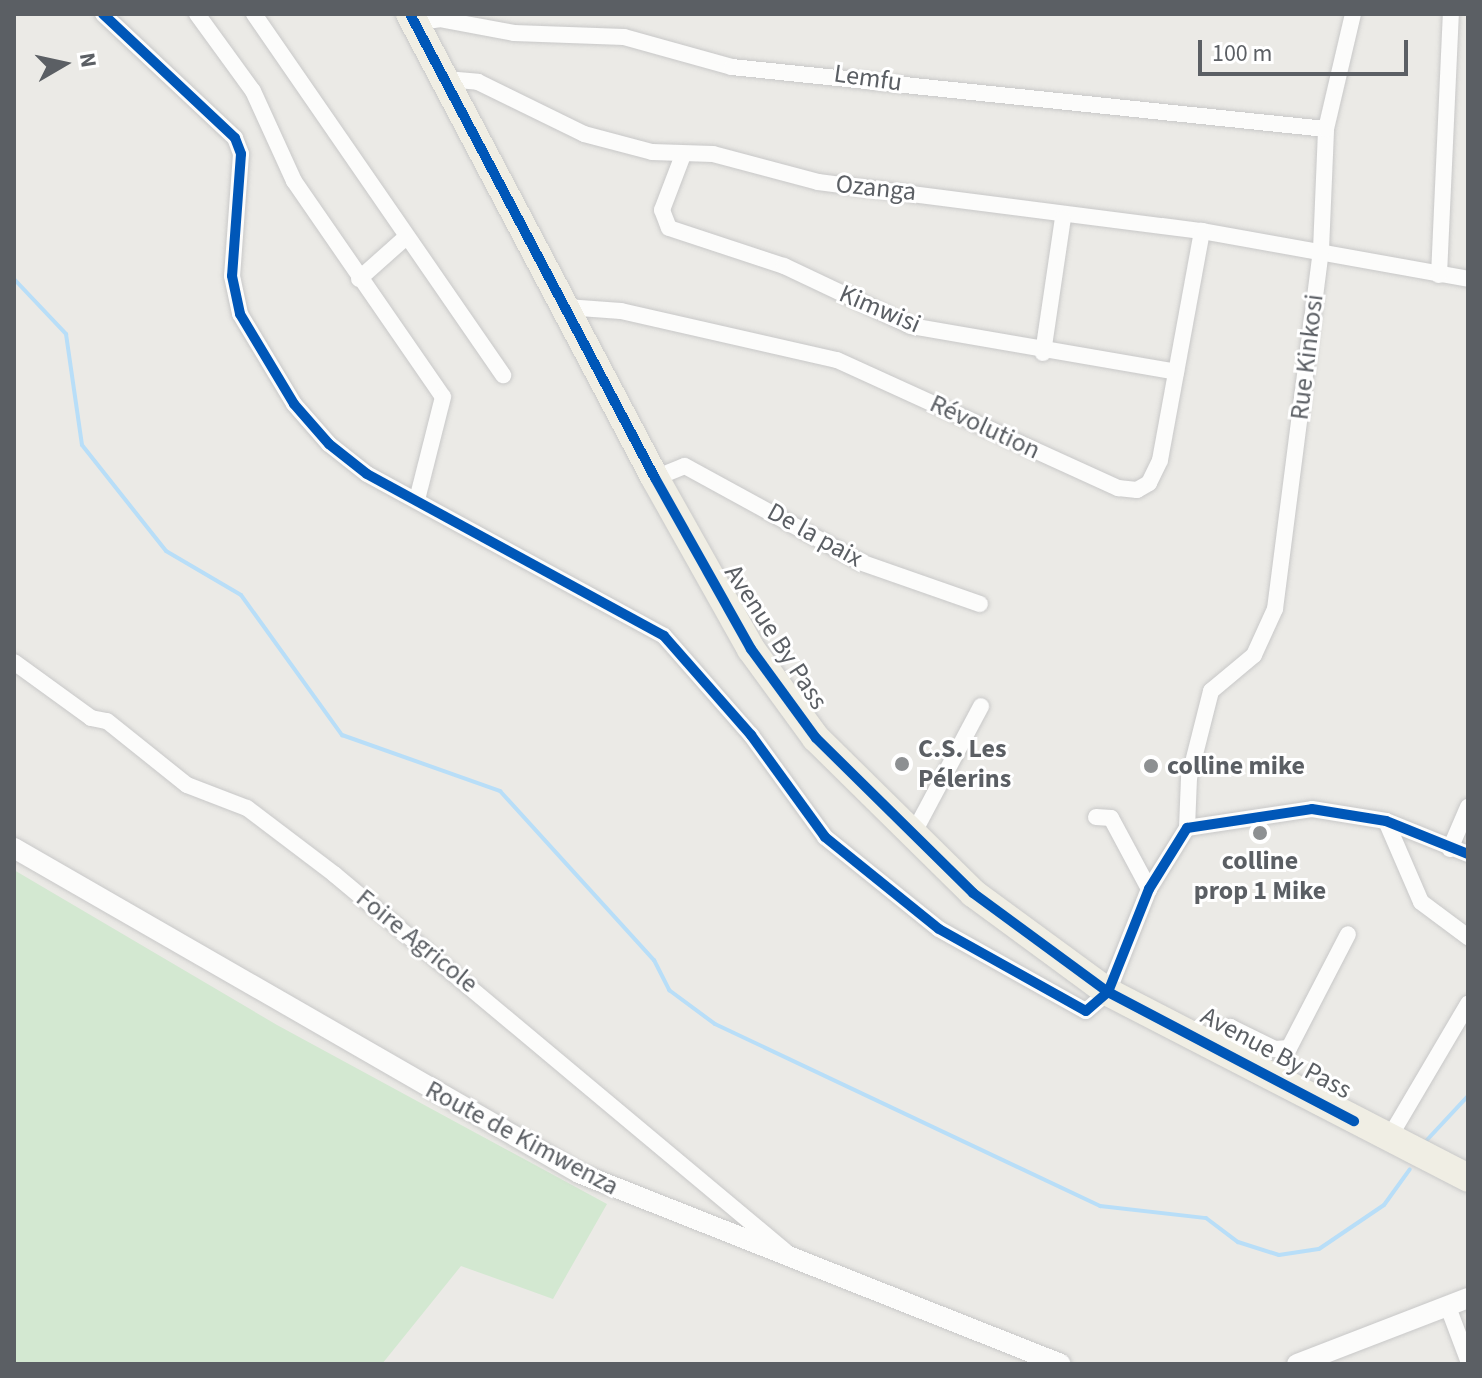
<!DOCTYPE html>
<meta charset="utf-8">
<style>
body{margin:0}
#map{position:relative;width:1482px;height:1378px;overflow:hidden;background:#ebeae6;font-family:"Source Sans 3",sans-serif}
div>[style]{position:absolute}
.green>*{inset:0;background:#d3e8d1}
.stream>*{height:4px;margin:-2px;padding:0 2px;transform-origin:2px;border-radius:2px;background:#b8def8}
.roads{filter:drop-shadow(0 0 2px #c8c8c8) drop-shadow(0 0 2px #c8c8c8)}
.minor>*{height:16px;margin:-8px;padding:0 8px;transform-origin:8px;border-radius:8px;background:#fcfcfb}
.tertiary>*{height:20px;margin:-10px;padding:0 10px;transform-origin:10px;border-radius:10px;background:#fcfcfb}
.trunk>*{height:28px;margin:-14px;padding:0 14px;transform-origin:14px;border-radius:14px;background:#f0eee4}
.cycleway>*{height:10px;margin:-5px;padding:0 5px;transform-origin:5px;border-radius:5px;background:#0057b8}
.dots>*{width:22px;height:22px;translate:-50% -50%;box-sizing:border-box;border:4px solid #fff;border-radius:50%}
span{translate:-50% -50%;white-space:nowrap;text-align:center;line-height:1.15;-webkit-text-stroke:6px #fff;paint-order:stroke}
.street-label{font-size:26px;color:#5b5f64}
.poi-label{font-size:26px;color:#5b5f64;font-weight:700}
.left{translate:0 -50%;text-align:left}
.frame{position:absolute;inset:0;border:16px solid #5b5f64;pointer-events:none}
.north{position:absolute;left:24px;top:24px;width:80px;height:80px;-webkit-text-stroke:6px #fff;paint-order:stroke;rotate:81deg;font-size:22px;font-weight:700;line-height:32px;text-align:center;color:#5b5f64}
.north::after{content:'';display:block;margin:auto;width:28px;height:36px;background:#5b5f64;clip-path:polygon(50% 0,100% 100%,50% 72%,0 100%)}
.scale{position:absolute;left:1198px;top:40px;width:210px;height:36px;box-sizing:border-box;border:4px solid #5b5f64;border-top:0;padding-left:10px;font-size:24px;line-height:28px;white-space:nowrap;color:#5b5f64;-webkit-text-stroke:6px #fff;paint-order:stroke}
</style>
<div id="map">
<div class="green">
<i style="clip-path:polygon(14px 870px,277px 1025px,607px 1204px,553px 1299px,461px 1266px,382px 1364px,14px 1364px)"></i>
</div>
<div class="stream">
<i style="left:14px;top:279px;width:76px;rotate:46.6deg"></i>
<i style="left:66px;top:334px;width:112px;rotate:81.8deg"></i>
<i style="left:82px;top:445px;width:135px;rotate:51.6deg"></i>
<i style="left:166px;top:551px;width:87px;rotate:30.4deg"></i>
<i style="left:241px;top:595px;width:173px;rotate:54.2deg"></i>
<i style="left:342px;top:735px;width:168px;rotate:19.5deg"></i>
<i style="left:500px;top:791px;width:229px;rotate:47.7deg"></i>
<i style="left:654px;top:960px;width:34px;rotate:63deg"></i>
<i style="left:669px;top:990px;width:57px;rotate:36.5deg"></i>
<i style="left:715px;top:1024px;width:426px;rotate:25.3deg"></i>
<i style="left:1100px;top:1206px;width:107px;rotate:6.5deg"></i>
<i style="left:1206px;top:1218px;width:40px;rotate:37deg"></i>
<i style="left:1238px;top:1242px;width:43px;rotate:17.6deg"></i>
<i style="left:1279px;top:1255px;width:40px;rotate:-8.5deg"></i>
<i style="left:1319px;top:1249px;width:78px;rotate:-34.1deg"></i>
<i style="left:1384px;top:1205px;width:44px;rotate:-54.2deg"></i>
<i style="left:1426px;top:1141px;width:62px;rotate:-47deg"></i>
</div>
<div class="roads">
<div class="minor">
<i style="left:103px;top:14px;width:181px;rotate:43.2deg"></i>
<i style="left:235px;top:138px;width:17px;rotate:69deg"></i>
<i style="left:241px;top:154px;width:122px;rotate:94.2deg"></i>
<i style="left:232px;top:276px;width:39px;rotate:78deg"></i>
<i style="left:240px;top:314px;width:105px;rotate:59deg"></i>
<i style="left:294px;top:404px;width:53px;rotate:48.8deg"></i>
<i style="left:329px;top:444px;width:48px;rotate:38.3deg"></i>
<i style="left:367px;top:474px;width:338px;rotate:28.6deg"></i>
<i style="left:664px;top:636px;width:132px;rotate:48.7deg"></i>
<i style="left:751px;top:735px;width:126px;rotate:54deg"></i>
<i style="left:825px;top:837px;width:146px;rotate:38.9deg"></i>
<i style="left:939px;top:929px;width:168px;rotate:29.2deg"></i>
<i style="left:1086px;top:1011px;width:29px;rotate:-41deg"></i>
<i style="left:1108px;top:992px;width:111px;rotate:-68.3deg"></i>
<i style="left:1149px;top:889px;width:72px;rotate:-58.1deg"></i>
<i style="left:1187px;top:828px;width:126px;rotate:-8.6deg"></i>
<i style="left:1312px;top:809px;width:75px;rotate:9.2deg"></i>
<i style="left:1386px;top:821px;width:88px;rotate:21.9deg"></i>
<i style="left:197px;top:14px;width:95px;rotate:54deg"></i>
<i style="left:253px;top:91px;width:99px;rotate:65.5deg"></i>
<i style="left:294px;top:181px;width:262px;rotate:55.4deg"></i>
<i style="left:443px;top:397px;width:106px;rotate:104.2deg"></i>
<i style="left:254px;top:14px;width:439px;rotate:55.4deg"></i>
<i style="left:415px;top:23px;width:24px;rotate:-9deg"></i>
<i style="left:439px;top:19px;width:76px;rotate:10.6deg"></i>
<i style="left:514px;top:33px;width:110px;rotate:2.1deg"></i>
<i style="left:624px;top:37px;width:112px;rotate:15.5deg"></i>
<i style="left:732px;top:67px;width:597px;rotate:5.96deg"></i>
<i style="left:446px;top:79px;width:32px;rotate:5deg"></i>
<i style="left:478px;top:82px;width:118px;rotate:26.1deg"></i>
<i style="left:584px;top:134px;width:70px;rotate:14.8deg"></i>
<i style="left:652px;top:152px;width:61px;rotate:1.9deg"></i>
<i style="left:713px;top:154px;width:109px;rotate:14.9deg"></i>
<i style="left:818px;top:182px;width:387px;rotate:7.3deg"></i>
<i style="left:1202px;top:231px;width:270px;rotate:10.2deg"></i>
<i style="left:683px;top:155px;width:59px;rotate:110.9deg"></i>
<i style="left:662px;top:210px;width:19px;rotate:69deg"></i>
<i style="left:669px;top:228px;width:121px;rotate:18.3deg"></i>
<i style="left:784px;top:266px;width:140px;rotate:25.3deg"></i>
<i style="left:911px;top:326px;width:269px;rotate:9.8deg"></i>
<i style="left:1439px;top:275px;width:261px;rotate:-87.4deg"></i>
<i style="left:359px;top:279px;width:62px;rotate:-41.7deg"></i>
<i style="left:566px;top:307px;width:55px;rotate:4.2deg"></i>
<i style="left:621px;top:311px;width:221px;rotate:12.8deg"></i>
<i style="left:837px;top:360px;width:309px;rotate:24.5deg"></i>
<i style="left:1118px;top:488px;width:19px;rotate:6deg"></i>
<i style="left:1137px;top:490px;width:14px;rotate:-30deg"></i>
<i style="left:1149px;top:483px;width:25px;rotate:-64deg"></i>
<i style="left:1160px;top:460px;width:233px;rotate:-79.6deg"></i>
<i style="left:1043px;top:353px;width:136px;rotate:-81.6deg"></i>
<i style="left:655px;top:478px;width:32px;rotate:-22deg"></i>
<i style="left:685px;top:466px;width:200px;rotate:28.7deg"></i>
<i style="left:860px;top:562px;width:127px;rotate:19.3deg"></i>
<i style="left:14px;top:662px;width:95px;rotate:36deg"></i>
<i style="left:91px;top:718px;width:16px;rotate:11deg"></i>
<i style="left:107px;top:721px;width:102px;rotate:38.7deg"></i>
<i style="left:187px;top:785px;width:64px;rotate:21deg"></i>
<i style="left:247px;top:808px;width:109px;rotate:37.2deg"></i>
<i style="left:334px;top:874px;width:588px;rotate:39.89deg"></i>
<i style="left:1096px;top:817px;width:15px;rotate:4deg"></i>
<i style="left:1111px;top:818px;width:81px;rotate:61.8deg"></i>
<i style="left:1386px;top:821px;width:88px;rotate:66.6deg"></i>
<i style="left:1421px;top:902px;width:59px;rotate:36.7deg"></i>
<i style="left:1187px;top:828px;width:50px;rotate:-87.7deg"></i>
<i style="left:1189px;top:778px;width:90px;rotate:-75.8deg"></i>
<i style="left:1211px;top:691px;width:56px;rotate:-39.9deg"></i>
<i style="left:1254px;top:655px;width:51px;rotate:-65.5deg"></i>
<i style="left:1275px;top:609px;width:362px;rotate:-82.7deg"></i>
<i style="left:1321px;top:250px;width:121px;rotate:-87.6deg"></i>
<i style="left:1326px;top:129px;width:118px;rotate:-76.8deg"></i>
<i style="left:912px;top:836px;width:147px;rotate:-62deg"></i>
<i style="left:1450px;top:849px;width:46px;rotate:-66.8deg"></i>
<i style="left:1214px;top:1043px;width:23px;rotate:-45deg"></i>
<i style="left:1230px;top:1027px;width:50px;rotate:26.1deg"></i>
<i style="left:1275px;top:1049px;width:14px;rotate:-4deg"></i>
<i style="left:1289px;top:1048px;width:128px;rotate:-62.6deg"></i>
<i style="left:1389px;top:1138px;width:156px;rotate:-59.5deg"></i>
<i style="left:1448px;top:1307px;width:57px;rotate:69.3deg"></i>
</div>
<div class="tertiary">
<i style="left:14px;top:848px;width:652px;rotate:29.91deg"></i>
<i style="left:579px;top:1173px;width:518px;rotate:21.62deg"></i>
<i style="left:1297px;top:1364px;width:183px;rotate:-21.1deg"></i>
</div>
<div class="trunk">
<i style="left:410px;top:14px;width:525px;rotate:62.17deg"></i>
<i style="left:655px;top:478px;width:196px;rotate:60.7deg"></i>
<i style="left:751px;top:649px;width:110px;rotate:53.9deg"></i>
<i style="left:816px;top:738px;width:221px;rotate:44.6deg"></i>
<i style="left:973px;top:893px;width:167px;rotate:36.3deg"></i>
<i style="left:1108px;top:992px;width:405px;rotate:27.3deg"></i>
</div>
</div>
<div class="cycleway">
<i style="left:103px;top:14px;width:181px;rotate:43.2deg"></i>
<i style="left:235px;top:138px;width:17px;rotate:69deg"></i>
<i style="left:241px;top:154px;width:122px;rotate:94.2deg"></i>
<i style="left:232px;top:276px;width:39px;rotate:78deg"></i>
<i style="left:240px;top:314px;width:105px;rotate:59deg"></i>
<i style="left:294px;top:404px;width:53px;rotate:48.8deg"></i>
<i style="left:329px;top:444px;width:48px;rotate:38.3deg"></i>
<i style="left:367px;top:474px;width:338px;rotate:28.6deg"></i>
<i style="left:664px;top:636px;width:132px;rotate:48.7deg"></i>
<i style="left:751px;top:735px;width:126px;rotate:54deg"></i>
<i style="left:825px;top:837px;width:146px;rotate:38.9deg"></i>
<i style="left:939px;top:929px;width:168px;rotate:29.2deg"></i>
<i style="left:1086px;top:1011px;width:29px;rotate:-41deg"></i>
<i style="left:1108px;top:992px;width:111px;rotate:-68.3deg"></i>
<i style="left:1149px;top:889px;width:72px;rotate:-58.1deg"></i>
<i style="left:1187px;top:828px;width:126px;rotate:-8.6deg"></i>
<i style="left:1312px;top:809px;width:75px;rotate:9.2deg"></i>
<i style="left:1386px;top:821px;width:88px;rotate:21.9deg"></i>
<i style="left:410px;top:14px;width:525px;rotate:62.17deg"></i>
<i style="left:655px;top:478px;width:196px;rotate:60.7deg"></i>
<i style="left:751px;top:649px;width:110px;rotate:53.9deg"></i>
<i style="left:816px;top:738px;width:221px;rotate:44.6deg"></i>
<i style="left:973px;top:893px;width:167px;rotate:36.3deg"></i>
<i style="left:1108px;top:992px;width:278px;rotate:27.7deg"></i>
</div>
<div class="dots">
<i style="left:902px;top:764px;background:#8d9092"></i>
<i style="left:1151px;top:766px;background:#8d9092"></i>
<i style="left:1260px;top:833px;background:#8d9092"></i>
</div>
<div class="street-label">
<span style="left:868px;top:78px;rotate:8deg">Lemfu</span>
<span style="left:876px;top:188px;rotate:6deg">Ozanga</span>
<span style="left:880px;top:309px;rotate:23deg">Kimwisi</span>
<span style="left:1307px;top:357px;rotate:-83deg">Rue Kinkosi</span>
<span style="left:985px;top:427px;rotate:25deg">Révolution</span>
<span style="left:815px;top:535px;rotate:29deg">De la paix</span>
<span style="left:776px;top:637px;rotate:57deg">Avenue By Pass</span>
<span style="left:417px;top:941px;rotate:39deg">Foire Agricole</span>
<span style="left:1276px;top:1053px;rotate:28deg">Avenue By Pass</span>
<span style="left:522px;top:1138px;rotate:28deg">Route de Kimwenza</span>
</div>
<div class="poi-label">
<span class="left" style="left:918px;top:764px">C.S. Les<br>Pélerins</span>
<span class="left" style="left:1167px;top:766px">colline mike</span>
<span style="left:1260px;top:876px">colline<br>prop 1 Mike</span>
</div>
<div class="frame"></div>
<div class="north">N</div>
<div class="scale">100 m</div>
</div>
